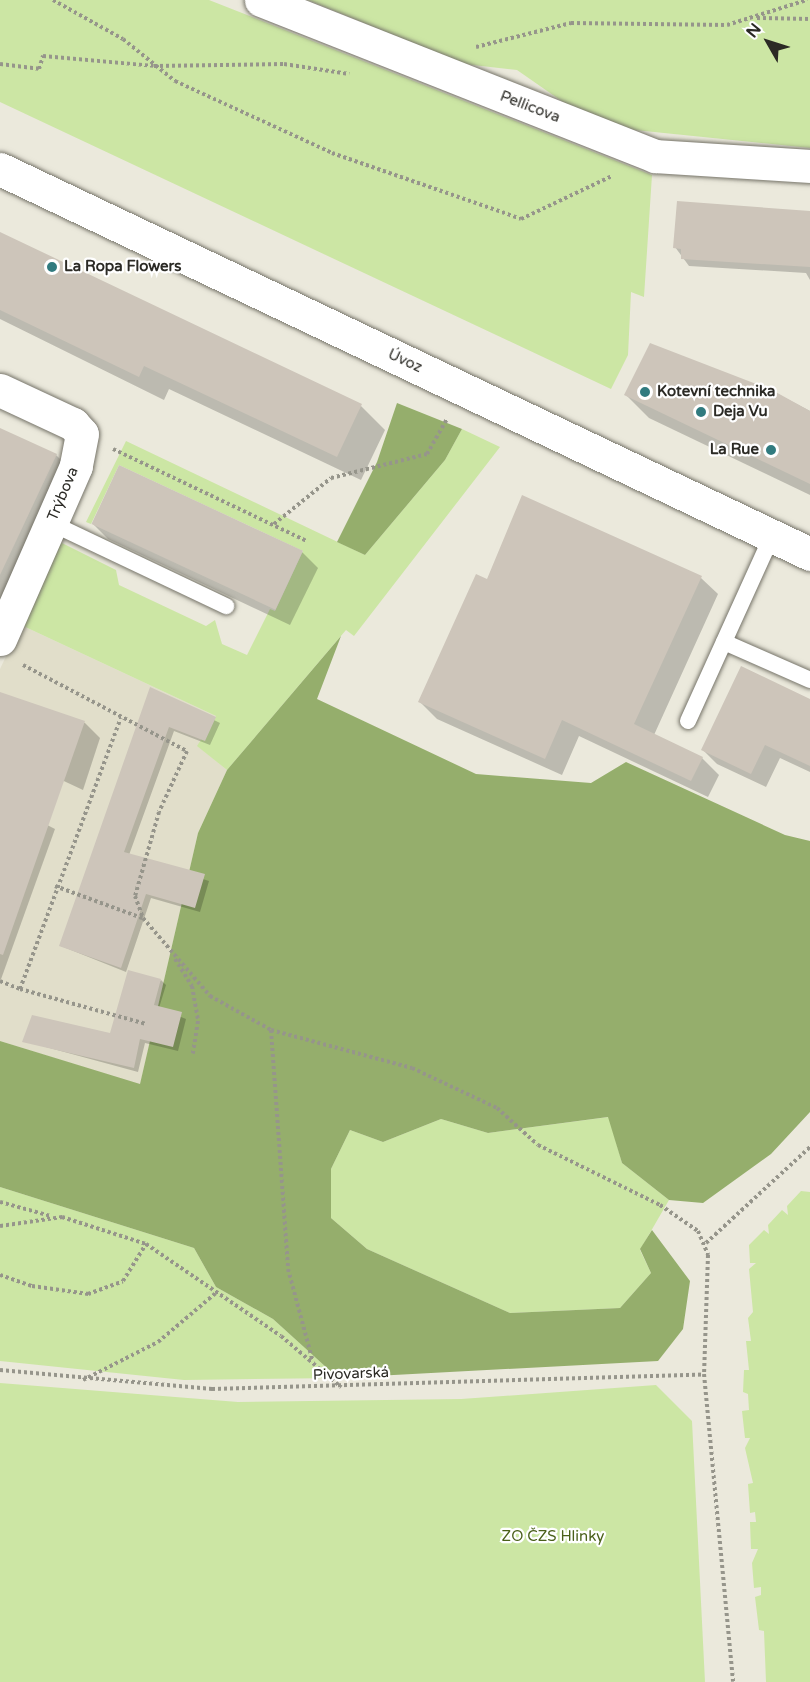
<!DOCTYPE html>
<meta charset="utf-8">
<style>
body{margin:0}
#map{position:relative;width:810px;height:1682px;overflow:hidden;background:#ebe9dc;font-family:"Varela Round",sans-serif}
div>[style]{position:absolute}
.built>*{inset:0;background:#e1deca}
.green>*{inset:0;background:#cce6a4}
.forest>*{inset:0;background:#95ae6c}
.shadow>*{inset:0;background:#0003}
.building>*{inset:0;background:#cdc5ba;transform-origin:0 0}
.path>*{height:4px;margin-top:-2px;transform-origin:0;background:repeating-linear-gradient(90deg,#96958b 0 3px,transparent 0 6px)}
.roads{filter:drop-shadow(0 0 2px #767469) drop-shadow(0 0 2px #767469)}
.lane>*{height:16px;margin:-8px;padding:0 8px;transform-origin:8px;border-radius:8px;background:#fff}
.street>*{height:33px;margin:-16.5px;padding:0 16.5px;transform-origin:16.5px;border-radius:16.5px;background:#fff}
.secondary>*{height:33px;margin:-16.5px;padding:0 16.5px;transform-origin:16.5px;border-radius:16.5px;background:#fff}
.dots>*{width:16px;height:16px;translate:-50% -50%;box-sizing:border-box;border:3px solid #fff;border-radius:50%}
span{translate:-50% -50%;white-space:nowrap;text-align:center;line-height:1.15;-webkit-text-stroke:4.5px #fff;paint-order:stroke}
.street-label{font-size:15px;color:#2b2a25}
.poi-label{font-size:15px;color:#2b2a25;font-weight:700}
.left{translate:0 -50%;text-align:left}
.right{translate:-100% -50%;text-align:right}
.park-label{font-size:15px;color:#4a601a}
.north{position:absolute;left:738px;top:12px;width:60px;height:60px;-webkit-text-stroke:4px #fff;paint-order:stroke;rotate:309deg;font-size:16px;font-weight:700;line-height:24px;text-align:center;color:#2b2a25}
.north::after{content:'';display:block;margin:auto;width:21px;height:27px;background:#2b2a25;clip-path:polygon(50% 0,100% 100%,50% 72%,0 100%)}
</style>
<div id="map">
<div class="built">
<i style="clip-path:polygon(21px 625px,216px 716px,198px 746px,227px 770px,198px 833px,140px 1085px,0 1041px,0 669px)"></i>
</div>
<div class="green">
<i style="clip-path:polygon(0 0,209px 0,652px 175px,644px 297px,631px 292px,628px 355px,611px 389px,0 102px)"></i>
<i style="clip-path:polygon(308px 0,810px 0,810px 148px,625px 129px,573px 109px,517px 70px,464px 64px)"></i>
<i style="clip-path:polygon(462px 429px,500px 447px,354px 636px,346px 630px,227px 770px,197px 746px,216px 716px,21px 625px,55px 545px,62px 543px,116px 570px,119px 585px,206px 626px,215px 620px,222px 644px,247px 655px,270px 609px,275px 611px,303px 551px,119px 465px,91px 524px,86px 522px,126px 441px,365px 555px,445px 460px)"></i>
<i style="clip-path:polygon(609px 1117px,622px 1163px,669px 1200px,640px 1250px,651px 1273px,620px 1308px,510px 1313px,367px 1249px,331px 1218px,331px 1169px,350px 1130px,383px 1142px,441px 1119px,488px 1133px)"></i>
<i style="clip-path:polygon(0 1187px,194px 1248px,216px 1287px,273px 1319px,338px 1378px,184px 1380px,0 1361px)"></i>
<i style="clip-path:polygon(801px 1191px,810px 1192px,810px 1682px,766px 1682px,764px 1631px,759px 1630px,755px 1597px,761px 1595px,761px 1587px,754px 1588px,752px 1563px,758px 1549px,751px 1549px,750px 1522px,756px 1522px,755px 1512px,750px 1513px,748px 1484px,753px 1483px,745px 1448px,750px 1438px,745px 1438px,742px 1411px,749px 1410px,748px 1394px,743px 1392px,744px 1370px,749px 1370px,746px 1341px,751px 1341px,748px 1318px,753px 1312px,749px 1269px,756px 1263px,750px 1263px,749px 1245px,764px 1230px,769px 1234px,768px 1225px,782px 1210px,788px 1215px,787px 1206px)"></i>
<i style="clip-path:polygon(0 1383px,238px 1402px,461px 1399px,656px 1385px,692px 1421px,705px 1682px,0 1682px)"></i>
</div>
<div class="forest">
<i style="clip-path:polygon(397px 403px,462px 429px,445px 460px,365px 555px,337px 542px,377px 462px)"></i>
<i style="clip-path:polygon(341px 636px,317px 699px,476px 774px,591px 783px,626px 762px,785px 835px,810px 841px,810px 1112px,771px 1154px,703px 1203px,669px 1200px,622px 1163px,608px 1117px,488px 1133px,441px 1119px,383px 1142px,350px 1130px,331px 1169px,331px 1218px,367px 1249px,510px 1313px,620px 1308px,651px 1273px,640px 1249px,652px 1230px,690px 1281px,683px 1329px,658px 1361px,338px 1378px,273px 1319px,216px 1287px,194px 1248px,0 1187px,0 1041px,140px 1084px,198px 833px,227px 770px)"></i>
</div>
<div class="shadow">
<i style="clip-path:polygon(810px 211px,810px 280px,806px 273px,689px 266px,675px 247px)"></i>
<i style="clip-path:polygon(0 234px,361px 406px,385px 430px,361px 480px,169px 389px,164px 400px,0 319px)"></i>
<i style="clip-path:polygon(772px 391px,810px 411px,810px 495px,649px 418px,626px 395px)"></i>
<i style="clip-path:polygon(0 430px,56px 455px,72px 471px,0 624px)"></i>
<i style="clip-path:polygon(522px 497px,701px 578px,718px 594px,654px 735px,702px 758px,719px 775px,708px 797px,579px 736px,562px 775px,437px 719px,420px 702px,488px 581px)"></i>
<i style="clip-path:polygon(93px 524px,302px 552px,318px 568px,290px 625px,108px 539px)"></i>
<i style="clip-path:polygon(151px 689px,220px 723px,210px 745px,174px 731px,129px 855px,209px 881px,200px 912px,151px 898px,126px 972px,61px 946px)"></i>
<i style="clip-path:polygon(0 693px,85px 723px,100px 738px,83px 790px,0 751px)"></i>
<i style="clip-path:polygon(810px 701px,810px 772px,780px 758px,766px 787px,717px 764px,703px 750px)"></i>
<i style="clip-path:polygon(0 801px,55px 829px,0 982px)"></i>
<i style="clip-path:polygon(161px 980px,166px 985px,159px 1008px,186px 1019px,178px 1051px,145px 1043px,138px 1072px,24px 1041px,111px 1035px)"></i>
</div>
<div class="building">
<i style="clip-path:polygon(677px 201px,810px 211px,810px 267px,681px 259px,681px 249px,673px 248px)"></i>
<i style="clip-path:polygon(0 232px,362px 404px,337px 457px,144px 366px,139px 377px,0 310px)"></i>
<i style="clip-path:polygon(650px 343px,772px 390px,810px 411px,810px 484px,624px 395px)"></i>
<i style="clip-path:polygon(0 428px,57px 454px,0 575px)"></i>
<i style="left:119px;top:465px;width:203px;height:65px;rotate:25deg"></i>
<i style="clip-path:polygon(522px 495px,702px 576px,634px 724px,703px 757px,691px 781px,562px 720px,545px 759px,418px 702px,476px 574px,487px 579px)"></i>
<i style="clip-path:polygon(741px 666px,810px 699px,810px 766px,765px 745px,751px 774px,701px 750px)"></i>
<i style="clip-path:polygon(150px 687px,216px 717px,205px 741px,169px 727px,124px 852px,205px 874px,195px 908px,146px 894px,121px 968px,59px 946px)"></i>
<i style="clip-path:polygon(0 692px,85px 721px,3px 955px,0 954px)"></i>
<i style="clip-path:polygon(128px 970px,161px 979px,154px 1005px,182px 1012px,173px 1047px,140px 1039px,134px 1068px,22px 1042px,32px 1015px,110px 1033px)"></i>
</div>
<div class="path">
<i style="left:53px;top:0;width:80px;rotate:29.1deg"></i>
<i style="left:123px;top:39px;width:67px;rotate:38.9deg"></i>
<i style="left:175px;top:81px;width:173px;rotate:24.6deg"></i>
<i style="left:332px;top:153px;width:200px;rotate:19.2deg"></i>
<i style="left:521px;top:219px;width:101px;rotate:-25.3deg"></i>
<i style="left:757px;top:18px;width:53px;rotate:1.1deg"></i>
<i style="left:476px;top:47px;width:98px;rotate:-14.2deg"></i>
<i style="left:571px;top:23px;width:156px;rotate:0.7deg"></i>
<i style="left:727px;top:25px;width:84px;rotate:-17.4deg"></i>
<i style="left:0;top:64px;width:39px;rotate:7deg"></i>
<i style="left:39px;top:69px;width:14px;rotate:-73deg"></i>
<i style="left:43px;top:56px;width:111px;rotate:5.1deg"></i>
<i style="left:154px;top:66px;width:130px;rotate:-0.9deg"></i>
<i style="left:284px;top:64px;width:66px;rotate:8.7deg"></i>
<i style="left:113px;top:449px;width:215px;rotate:25.4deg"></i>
<i style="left:274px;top:524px;width:73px;rotate:-38.9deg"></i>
<i style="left:331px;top:478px;width:99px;rotate:-14deg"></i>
<i style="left:427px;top:454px;width:40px;rotate:-60.3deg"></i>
<i style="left:23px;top:665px;width:185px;rotate:27.7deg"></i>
<i style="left:187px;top:751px;width:67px;rotate:114.7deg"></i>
<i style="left:159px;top:812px;width:87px;rotate:105.9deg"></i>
<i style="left:135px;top:896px;width:23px;rotate:70deg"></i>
<i style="left:143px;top:918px;width:103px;rotate:49.3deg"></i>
<i style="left:210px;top:996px;width:70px;rotate:29.1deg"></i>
<i style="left:271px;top:1030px;width:146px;rotate:15.1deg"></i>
<i style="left:412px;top:1068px;width:94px;rotate:25.2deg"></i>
<i style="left:497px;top:1108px;width:55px;rotate:42.1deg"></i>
<i style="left:538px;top:1145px;width:136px;rotate:26.2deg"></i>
<i style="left:660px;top:1205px;width:46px;rotate:34.4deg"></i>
<i style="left:698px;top:1231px;width:26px;rotate:67deg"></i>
<i style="left:708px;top:1255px;width:119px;rotate:91.9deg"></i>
<i style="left:704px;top:1374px;width:309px;rotate:84.6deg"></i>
<i style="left:55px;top:886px;width:93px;rotate:20.2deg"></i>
<i style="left:175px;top:959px;width:32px;rotate:58deg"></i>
<i style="left:192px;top:986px;width:36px;rotate:80deg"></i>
<i style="left:198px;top:1021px;width:33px;rotate:99deg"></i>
<i style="left:0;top:981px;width:22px;rotate:22deg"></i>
<i style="left:20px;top:989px;width:289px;rotate:-69.6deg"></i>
<i style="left:20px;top:989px;width:131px;rotate:15.5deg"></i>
<i style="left:271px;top:1030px;width:240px;rotate:85.9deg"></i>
<i style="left:288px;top:1269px;width:96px;rotate:75deg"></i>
<i style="left:0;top:1202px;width:53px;rotate:15.4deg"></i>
<i style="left:0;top:1226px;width:63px;rotate:-8.3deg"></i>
<i style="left:62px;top:1217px;width:88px;rotate:17.8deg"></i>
<i style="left:146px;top:1244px;width:163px;rotate:34.3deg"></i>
<i style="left:281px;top:1336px;width:79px;rotate:40.4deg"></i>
<i style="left:706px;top:1243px;width:142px;rotate:-42.7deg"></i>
<i style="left:0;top:1275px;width:34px;rotate:19deg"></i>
<i style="left:32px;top:1286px;width:57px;rotate:8.1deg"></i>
<i style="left:88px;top:1294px;width:37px;rotate:-20deg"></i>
<i style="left:123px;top:1281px;width:44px;rotate:-58.1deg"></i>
<i style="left:0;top:1370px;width:213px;rotate:5.1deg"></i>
<i style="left:212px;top:1389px;width:492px;rotate:-1.7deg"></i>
<i style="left:83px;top:1380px;width:84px;rotate:-26.9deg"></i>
<i style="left:158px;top:1342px;width:77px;rotate:-40.3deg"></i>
</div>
<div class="roads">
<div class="lane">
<i style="left:51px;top:523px;width:194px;rotate:25.4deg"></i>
<i style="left:724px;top:642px;width:94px;rotate:23.8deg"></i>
<i style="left:688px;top:721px;width:203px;rotate:-65.6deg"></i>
</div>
<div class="street">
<i style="left:261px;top:0;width:424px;rotate:21.6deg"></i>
<i style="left:655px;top:156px;width:155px;rotate:3.7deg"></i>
<i style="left:0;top:390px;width:81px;rotate:25deg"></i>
<i style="left:73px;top:424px;width:13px;rotate:48deg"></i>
<i style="left:82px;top:434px;width:33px;rotate:101deg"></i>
<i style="left:76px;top:466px;width:189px;rotate:113.7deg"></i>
</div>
<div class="secondary">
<i style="left:0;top:169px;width:897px;rotate:25.42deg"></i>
</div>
</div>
<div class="dots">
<i style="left:52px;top:267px;background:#317b7f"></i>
<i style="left:645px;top:392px;background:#317b7f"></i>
<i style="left:701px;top:412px;background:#317b7f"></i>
<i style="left:771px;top:450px;background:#317b7f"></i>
</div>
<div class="street-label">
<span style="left:530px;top:107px;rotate:21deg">Pellicova</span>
<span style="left:405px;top:361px;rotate:25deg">Úvoz</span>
<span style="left:63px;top:494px;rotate:-67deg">Trýbova</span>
<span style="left:351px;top:1374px;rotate:-2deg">Pivovarská</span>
</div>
<div class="poi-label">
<span class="left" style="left:64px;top:267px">La Ropa Flowers</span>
<span class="left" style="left:657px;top:392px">Kotevní technika</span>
<span class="left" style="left:713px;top:412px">Deja Vu</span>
<span class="right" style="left:759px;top:450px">La Rue</span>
</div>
<div class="park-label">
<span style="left:553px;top:1537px">ZO ČZS Hlinky</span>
</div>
<div class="north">N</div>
</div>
